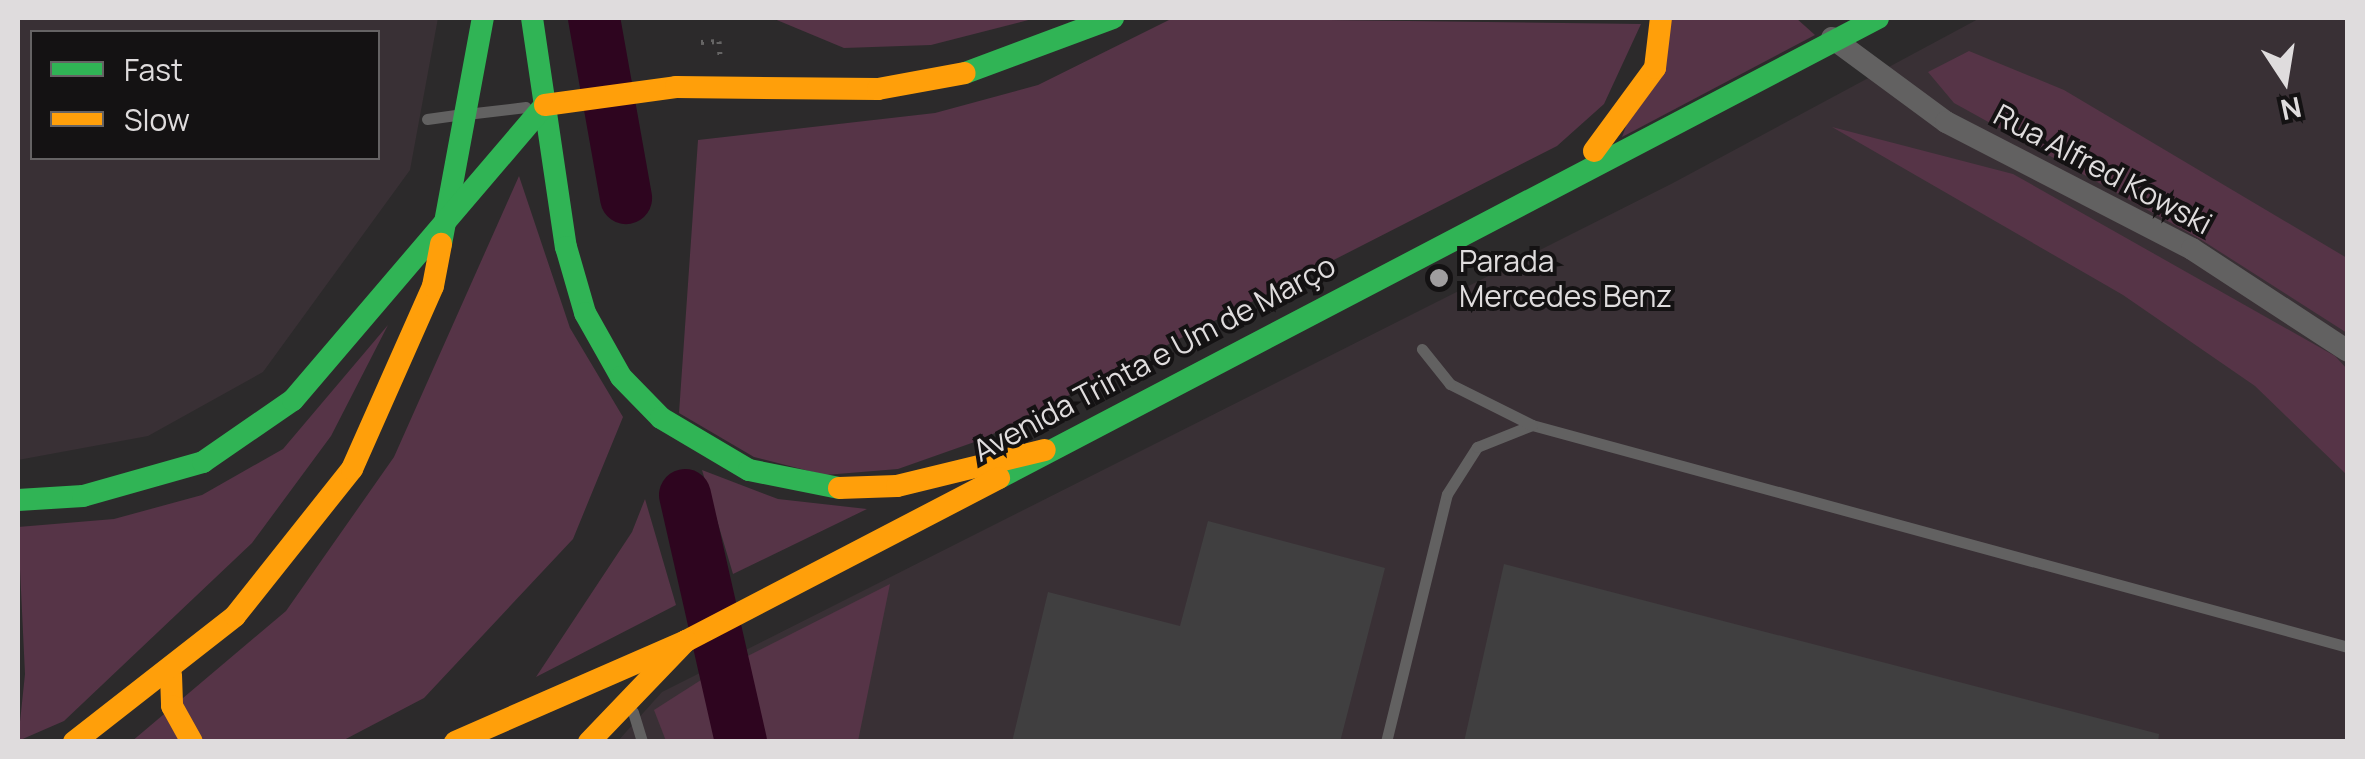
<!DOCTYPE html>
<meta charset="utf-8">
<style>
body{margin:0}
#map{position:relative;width:2365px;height:759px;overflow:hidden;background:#2c2a2b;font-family:Manrope,sans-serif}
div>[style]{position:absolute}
.built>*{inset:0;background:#393035}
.green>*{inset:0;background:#563447}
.river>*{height:52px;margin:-26px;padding:0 26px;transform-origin:26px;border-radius:26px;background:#2e051f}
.building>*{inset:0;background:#403f40}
.path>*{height:5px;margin-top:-2.5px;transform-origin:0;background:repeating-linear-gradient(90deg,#666565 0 2.5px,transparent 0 10.5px)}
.lane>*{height:11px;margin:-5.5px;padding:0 5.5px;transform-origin:5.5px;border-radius:5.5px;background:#626161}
.street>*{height:22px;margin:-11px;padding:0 11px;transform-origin:11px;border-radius:11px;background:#626161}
.fast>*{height:22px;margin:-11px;padding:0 11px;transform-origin:11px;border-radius:11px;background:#30b455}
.slow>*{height:22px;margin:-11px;padding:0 11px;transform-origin:11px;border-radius:11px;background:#ff9f0a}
.dots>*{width:28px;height:28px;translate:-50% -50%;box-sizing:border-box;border:5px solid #141213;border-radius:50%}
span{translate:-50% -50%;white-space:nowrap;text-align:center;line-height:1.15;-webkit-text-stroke:8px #141213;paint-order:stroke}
.street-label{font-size:30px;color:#dfdcdd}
.poi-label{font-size:30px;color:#dfdcdd}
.left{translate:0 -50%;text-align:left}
.frame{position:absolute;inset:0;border:20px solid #dfdcdd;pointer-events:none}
.legend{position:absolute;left:30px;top:30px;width:350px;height:130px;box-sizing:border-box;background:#141213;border:2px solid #656364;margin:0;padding:12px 18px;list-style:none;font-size:30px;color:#dfdcdd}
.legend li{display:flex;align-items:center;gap:20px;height:50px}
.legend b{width:50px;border:2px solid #656364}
.north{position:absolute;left:2235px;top:30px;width:100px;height:100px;-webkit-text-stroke:8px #141213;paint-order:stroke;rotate:168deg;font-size:28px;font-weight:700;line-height:40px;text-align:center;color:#dfdcdd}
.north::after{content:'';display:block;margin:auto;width:35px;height:45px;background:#dfdcdd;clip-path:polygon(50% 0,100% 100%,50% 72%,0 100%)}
</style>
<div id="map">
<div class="built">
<i style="clip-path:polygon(evenodd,18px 18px,438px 18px,410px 170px,263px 372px,148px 436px,18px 460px,18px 18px,32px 32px,378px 32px,378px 158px,32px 158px,32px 32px)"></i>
<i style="clip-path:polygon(1980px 18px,2347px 18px,2347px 741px,617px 742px,662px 692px,1673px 183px)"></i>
</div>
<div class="green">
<i style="clip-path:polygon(772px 18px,1036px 18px,931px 45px,844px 48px)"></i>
<i style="clip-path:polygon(1173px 18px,1641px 24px,1604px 104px,1557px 146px,983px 439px,898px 469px,825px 475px,754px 457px,679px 413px,698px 140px,935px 113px,1038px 85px)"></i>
<i style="clip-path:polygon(1666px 18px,1796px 18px,1815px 35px,1622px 137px)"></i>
<i style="clip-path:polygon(1969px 51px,2064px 90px,2347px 258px,2347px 333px,2200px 239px,1954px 103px,1928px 72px)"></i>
<i style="clip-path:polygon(1832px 127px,2013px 174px,2335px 356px,2347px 369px,2347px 475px,2255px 386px,2123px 295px)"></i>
<i style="clip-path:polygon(519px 176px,570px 328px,623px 417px,573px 539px,424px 698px,342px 741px,131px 742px,286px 611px,394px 457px)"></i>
<i style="clip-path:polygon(388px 325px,331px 436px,252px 543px,64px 721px,18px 741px,25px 674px,18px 527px,114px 519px,202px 495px,283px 449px)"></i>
<i style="clip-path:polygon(702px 470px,778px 499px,867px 509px,733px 574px)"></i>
<i style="clip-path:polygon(645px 499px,676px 605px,536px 677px,632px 532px)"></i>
<i style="clip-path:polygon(890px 584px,858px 741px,751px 741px,732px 664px)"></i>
<i style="clip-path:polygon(715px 671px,732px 741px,666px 741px,654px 710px)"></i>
</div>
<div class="river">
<i style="left:594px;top:18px;width:183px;rotate:79.9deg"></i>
<i style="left:685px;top:495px;width:253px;rotate:77.2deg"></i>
</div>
<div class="building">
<i style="clip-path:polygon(1208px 521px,1385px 568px,1340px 742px,1012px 742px,1048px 592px,1180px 626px)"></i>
<i style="clip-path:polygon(1504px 564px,2159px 734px,2158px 742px,1464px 742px)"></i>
</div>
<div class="path">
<i style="left:701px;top:42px;width:18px;rotate:-3deg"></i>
<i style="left:719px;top:41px;width:16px;rotate:86deg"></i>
</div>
<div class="lane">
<i style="left:475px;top:113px;width:51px;rotate:-6.7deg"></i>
<i style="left:427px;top:119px;width:29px;rotate:-8deg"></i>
<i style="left:1532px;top:425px;width:846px;rotate:15.22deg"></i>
<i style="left:633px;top:712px;width:31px;rotate:73deg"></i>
<i style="left:1386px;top:742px;width:255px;rotate:-76.2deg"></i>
<i style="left:1447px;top:494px;width:56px;rotate:-57.4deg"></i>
<i style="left:1477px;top:447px;width:59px;rotate:-21.8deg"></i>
<i style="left:1532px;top:425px;width:92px;rotate:-153.4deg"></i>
<i style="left:1450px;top:384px;width:45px;rotate:-128.7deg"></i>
</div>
<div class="street">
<i style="left:1832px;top:38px;width:142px;rotate:36.4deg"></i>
<i style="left:1946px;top:122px;width:277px;rotate:27.3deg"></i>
<i style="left:2192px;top:249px;width:186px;rotate:33.2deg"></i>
</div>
<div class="fast">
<i style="left:532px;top:18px;width:232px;rotate:81.6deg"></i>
<i style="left:566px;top:247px;width:69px;rotate:73.9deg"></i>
<i style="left:585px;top:313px;width:73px;rotate:60.6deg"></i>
<i style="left:621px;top:377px;width:57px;rotate:45.7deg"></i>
<i style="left:661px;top:418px;width:102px;rotate:30.6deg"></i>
<i style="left:749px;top:470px;width:92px;rotate:11.3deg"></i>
<i style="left:965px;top:73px;width:158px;rotate:-20.4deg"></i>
<i style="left:441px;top:244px;width:230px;rotate:-79.5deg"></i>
<i style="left:999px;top:478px;width:992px;rotate:-27.62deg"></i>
<i style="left:18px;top:500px;width:65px;rotate:-3.5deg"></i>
<i style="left:83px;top:496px;width:125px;rotate:-15.8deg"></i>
<i style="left:203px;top:462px;width:109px;rotate:-34.6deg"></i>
<i style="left:293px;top:400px;width:388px;rotate:-49.5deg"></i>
</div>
<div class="slow">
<i style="left:545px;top:105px;width:132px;rotate:-7.8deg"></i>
<i style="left:676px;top:87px;width:202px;rotate:0.6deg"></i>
<i style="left:878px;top:89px;width:88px;rotate:-10.4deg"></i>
<i style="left:1594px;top:151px;width:103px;rotate:-53.7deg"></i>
<i style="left:1655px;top:68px;width:50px;rotate:-83.2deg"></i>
<i style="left:839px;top:488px;width:58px;rotate:-2deg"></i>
<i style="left:897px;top:486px;width:152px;rotate:-13.7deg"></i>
<i style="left:171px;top:675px;width:31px;rotate:88deg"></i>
<i style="left:172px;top:706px;width:41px;rotate:60.9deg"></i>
<i style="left:74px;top:742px;width:204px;rotate:-38deg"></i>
<i style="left:235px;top:616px;width:188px;rotate:-51.5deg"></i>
<i style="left:352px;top:469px;width:200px;rotate:-66.1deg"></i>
<i style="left:433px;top:286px;width:43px;rotate:-79.2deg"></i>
<i style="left:455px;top:742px;width:252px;rotate:-23.6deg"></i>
<i style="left:686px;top:641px;width:353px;rotate:-27.5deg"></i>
<i style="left:589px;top:742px;width:140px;rotate:-46.2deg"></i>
</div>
<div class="dots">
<i style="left:1439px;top:278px;background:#a09e9f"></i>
</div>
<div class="street-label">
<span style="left:2103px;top:169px;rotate:28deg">Rua Alfred Kowski</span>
<span style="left:1154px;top:358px;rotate:-28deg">Avenida Trinta e Um de Março</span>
</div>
<div class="poi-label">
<span class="left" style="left:1459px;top:278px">Parada<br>Mercedes Benz</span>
</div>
<div class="frame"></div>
<ul class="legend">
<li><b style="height:12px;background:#30b455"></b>Fast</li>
<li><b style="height:12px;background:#ff9f0a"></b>Slow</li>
</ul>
<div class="north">N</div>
</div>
